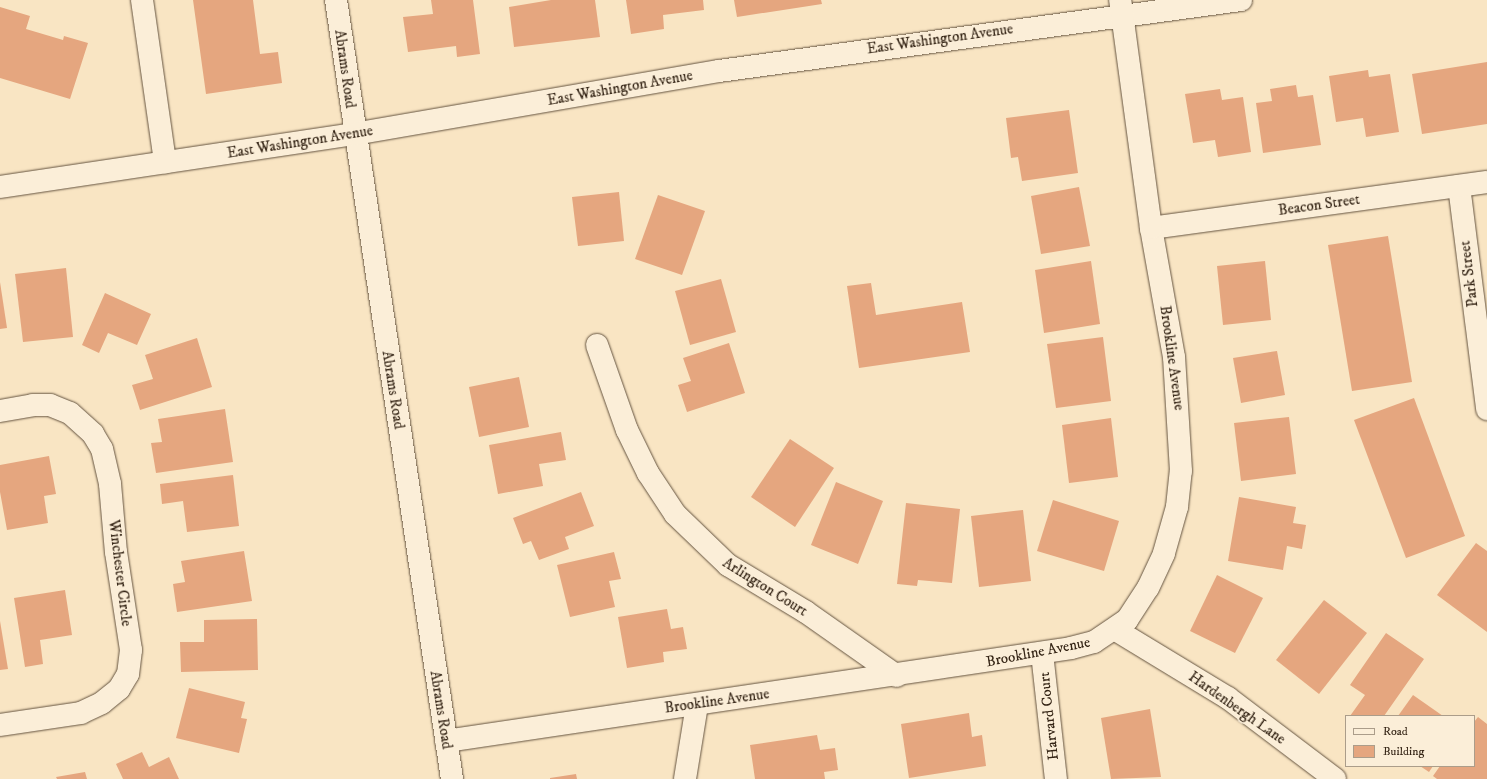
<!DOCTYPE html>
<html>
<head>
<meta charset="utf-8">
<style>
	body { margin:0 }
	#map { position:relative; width:1487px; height:779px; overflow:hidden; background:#f9e5c3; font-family:"IM FELL DW Pica",serif }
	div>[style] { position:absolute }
	.building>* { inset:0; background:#e5a67f }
	.roads { filter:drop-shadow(0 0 1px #655440) drop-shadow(0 0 1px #655440) }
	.minor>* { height:22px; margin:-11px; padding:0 11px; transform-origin:11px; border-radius:11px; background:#fbeed8 }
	span { translate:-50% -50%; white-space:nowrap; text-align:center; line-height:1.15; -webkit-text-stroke:3.5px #fbeed8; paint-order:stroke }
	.street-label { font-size:15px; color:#342415 }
	.legend { position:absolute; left:1345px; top:715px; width:130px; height:52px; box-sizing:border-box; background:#fbeed8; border:1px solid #ab9d8a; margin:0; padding:5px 7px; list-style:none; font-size:12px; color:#342415 }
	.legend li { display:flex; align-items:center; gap:8px; height:20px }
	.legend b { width:20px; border:1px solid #ab9d8a }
</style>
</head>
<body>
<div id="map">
	<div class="building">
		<div style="clip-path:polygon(193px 0,253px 0,260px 54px,278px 52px,282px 83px,206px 94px)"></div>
		<div style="clip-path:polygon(431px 0,473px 0,480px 54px,457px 57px,456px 46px,408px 52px,403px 17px,433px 14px)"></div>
		<div style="clip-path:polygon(551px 0,595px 0,600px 37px,514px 47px,509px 7px)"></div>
		<div style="clip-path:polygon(626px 0,703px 0,704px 10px,663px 15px,664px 29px,631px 34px)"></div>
		<div style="clip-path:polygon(734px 0,821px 0,822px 4px,737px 17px)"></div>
		<div style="clip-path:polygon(0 7px,30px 16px,26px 29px,63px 40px,64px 36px,88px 43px,70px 99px,0 78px)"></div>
		<div style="clip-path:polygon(1487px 62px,1487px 124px,1422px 134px,1412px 74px)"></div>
		<div style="clip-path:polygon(1368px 70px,1369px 77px,1390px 74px,1399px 132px,1366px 137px,1363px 118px,1336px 122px,1329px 76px)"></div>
		<div style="clip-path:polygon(1296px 85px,1298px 97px,1313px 95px,1321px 145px,1263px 153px,1256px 103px,1272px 101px,1270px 89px)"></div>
		<div style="clip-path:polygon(1220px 89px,1222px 100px,1243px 97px,1251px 152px,1218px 157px,1215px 140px,1193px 143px,1185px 94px)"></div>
		<div style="clip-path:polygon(1069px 110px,1078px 173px,1022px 181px,1018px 157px,1011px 158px,1006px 118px)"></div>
		<div style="clip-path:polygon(1079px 187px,1090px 246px,1041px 254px,1031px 196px)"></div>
		<div style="clip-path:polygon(619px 192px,624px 241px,578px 246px,572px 197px)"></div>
		<div style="clip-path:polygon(658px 195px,705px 211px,682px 275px,635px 259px)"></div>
		<div style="clip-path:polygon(1388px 236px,1412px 382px,1352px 391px,1328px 245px)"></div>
		<div style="clip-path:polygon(1091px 261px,1100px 324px,1044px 333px,1035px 270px)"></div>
		<div style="clip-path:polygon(1265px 261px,1271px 320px,1223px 325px,1217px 266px)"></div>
		<div style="clip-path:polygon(66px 268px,73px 337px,23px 342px,15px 274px)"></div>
		<div style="clip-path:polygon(721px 279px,736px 332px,690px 345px,675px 291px)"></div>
		<div style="clip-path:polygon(0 282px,7px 328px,0 329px)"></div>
		<div style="clip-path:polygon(871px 283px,876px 315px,962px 302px,970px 352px,859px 368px,847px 286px)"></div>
		<div style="clip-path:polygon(105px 293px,151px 314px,137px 345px,108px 333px,99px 353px,82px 345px)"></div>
		<div style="clip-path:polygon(1103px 337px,1111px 401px,1056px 408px,1047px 344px)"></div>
		<div style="clip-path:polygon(197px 338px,212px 387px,140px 410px,132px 385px,153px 379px,145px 355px)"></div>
		<div style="clip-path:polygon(729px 343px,745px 393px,687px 412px,678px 385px,691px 381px,683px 358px)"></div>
		<div style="clip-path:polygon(1277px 351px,1285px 395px,1241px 403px,1233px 358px)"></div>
		<div style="clip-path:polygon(519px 377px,529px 427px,479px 437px,469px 387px)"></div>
		<div style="clip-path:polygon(1414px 398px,1465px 536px,1406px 558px,1354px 420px)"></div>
		<div style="clip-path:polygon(225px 409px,233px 462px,156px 473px,151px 443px,162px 442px,158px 419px)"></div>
		<div style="clip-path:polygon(1289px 417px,1296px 474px,1241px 481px,1234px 423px)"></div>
		<div style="clip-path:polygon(1111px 418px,1118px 477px,1069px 483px,1062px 425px)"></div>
		<div style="clip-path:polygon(561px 432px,566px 460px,539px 464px,543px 486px,498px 494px,489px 445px)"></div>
		<div style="clip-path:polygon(790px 439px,834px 468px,795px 527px,751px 497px)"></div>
		<div style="clip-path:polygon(49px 456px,56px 494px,44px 496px,48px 523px,7px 530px,0 492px,0 465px)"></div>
		<div style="clip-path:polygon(233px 475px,239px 526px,187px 532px,183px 501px,162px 504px,160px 484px)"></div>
		<div style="clip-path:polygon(836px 482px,883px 501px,858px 564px,811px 545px)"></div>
		<div style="clip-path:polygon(581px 492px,594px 526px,565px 537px,569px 549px,539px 560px,531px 541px,523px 544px,513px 518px)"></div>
		<div style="clip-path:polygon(1239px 497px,1296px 507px,1293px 523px,1306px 525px,1302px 549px,1287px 546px,1283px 570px,1228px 561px)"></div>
		<div style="clip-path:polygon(1053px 500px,1119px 521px,1104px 571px,1037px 551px)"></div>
		<div style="clip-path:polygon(906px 503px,960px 509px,952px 583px,918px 580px,917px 586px,897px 584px)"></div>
		<div style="clip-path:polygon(1023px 510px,1031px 581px,979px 587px,971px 516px)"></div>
		<div style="clip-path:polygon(1476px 543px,1487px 551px,1487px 632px,1437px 595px)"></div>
		<div style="clip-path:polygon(244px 551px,252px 601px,177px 612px,173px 584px,185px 582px,181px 561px)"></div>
		<div style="clip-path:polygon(614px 552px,621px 579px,609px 581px,615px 607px,570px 617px,557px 565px)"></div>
		<div style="clip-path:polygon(1217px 575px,1263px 598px,1235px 653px,1190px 631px)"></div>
		<div style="clip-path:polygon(65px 590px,72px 635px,40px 640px,43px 664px,25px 667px,14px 598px)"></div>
		<div style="clip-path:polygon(1324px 600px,1367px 633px,1319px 694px,1276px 660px)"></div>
		<div style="clip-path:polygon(667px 609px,671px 629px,683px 627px,687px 649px,663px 652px,664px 662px,627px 668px,618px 617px)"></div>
		<div style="clip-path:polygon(257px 619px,258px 670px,181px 672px,180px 642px,204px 642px,204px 620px)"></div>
		<div style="clip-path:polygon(0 621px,8px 669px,0 670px)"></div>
		<div style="clip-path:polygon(1386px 633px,1424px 659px,1384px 716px,1350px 716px,1365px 695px,1350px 685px)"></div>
		<div style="clip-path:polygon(189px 688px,245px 702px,241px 718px,247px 719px,239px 753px,176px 738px)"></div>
		<div style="clip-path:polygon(1413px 695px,1443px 716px,1398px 716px)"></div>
		<div style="clip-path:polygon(1150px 709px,1161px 777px,1111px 779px,1101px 718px)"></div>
		<div style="clip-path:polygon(969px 713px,972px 737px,982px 735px,986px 766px,909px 778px,901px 724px)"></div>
		<div style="clip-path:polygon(1478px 717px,1487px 724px,1487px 779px,1437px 779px,1433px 776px,1440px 766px,1474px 766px,1474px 722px)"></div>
		<div style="clip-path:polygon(817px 735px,820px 750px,835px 748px,838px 770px,824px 772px,825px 779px,755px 779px,750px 745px)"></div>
		<div style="clip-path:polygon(142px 752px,149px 767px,169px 757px,179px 779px,123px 779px,116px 764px)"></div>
		<div style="clip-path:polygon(1420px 766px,1433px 766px,1429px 772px)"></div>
		<div style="clip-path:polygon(85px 772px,87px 779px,57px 779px,56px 777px)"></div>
		<div style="clip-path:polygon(576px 774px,577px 779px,550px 779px,550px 778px)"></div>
	</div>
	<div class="roads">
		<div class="minor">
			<div style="left:142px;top:0;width:164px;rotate:81.9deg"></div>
			<div style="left:336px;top:0;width:788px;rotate:81.53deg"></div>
			<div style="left:1459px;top:186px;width:225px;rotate:82.8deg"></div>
			<div style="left:0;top:187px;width:358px;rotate:-8.5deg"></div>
			<div style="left:354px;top:134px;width:370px;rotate:-9.8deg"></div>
			<div style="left:719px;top:71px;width:527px;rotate:-7.75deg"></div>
			<div style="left:1151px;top:228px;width:339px;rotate:-7.8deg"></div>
			<div style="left:597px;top:345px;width:90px;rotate:70.6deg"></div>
			<div style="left:627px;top:430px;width:48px;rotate:64deg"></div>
			<div style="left:648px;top:473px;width:49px;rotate:56.6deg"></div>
			<div style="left:675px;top:514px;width:74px;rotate:43.9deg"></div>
			<div style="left:728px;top:565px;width:91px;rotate:31.1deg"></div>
			<div style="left:806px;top:612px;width:111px;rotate:35.1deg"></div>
			<div style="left:0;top:411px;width:34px;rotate:-10deg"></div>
			<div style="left:33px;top:405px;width:17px"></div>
			<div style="left:50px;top:405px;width:22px;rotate:22deg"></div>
			<div style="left:70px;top:413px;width:31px;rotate:42deg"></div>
			<div style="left:93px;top:434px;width:17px;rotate:59deg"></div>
			<div style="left:102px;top:449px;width:36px;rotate:77deg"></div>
			<div style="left:110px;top:484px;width:68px;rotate:85deg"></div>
			<div style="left:116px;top:552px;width:99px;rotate:81.3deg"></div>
			<div style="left:131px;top:650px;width:24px;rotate:97deg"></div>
			<div style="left:128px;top:674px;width:17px;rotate:121deg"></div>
			<div style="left:119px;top:689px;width:22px;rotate:141deg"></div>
			<div style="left:102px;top:703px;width:23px;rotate:155deg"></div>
			<div style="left:81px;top:713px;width:82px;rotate:171.6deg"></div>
			<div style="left:1116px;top:630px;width:131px;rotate:31.3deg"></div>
			<div style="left:1228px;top:698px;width:134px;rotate:37.1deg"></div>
			<div style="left:1042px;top:653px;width:127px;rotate:83.7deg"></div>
			<div style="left:446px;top:741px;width:632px;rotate:-8.46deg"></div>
			<div style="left:1071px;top:648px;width:24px;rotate:-15deg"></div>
			<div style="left:1094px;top:642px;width:40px;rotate:-34deg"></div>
			<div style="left:1127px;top:620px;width:38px;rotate:-57deg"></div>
			<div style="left:1148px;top:588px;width:38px;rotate:-65deg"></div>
			<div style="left:1164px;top:553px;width:48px;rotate:-74.2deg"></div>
			<div style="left:1177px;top:507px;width:36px;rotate:-84deg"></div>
			<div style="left:1181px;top:471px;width:114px;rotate:-93.5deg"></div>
			<div style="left:1174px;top:357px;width:131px;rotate:-100.1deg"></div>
			<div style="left:1151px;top:228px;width:230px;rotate:-97.7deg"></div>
			<div style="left:685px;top:779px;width:75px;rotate:-80.8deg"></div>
		</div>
	</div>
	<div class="street-label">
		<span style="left:940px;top:39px;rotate:-8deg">East Washington Avenue</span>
		<span style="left:345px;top:69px;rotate:82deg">Abrams Road</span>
		<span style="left:620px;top:88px;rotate:-10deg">East Washington Avenue</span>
		<span style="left:300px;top:142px;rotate:-9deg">East Washington Avenue</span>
		<span style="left:1319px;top:205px;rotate:-8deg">Beacon Street</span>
		<span style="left:1469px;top:274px;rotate:-97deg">Park Street</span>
		<span style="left:1172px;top:358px;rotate:82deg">Brookline Avenue</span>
		<span style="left:393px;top:390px;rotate:81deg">Abrams Road</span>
		<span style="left:120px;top:573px;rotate:83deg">Winchester Circle</span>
		<span style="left:765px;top:587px;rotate:32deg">Arlington Court</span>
		<span style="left:1038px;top:652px;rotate:-11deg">Brookline Avenue</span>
		<span style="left:717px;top:701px;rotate:-8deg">Brookline Avenue</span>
		<span style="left:1237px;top:708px;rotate:35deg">Hardenbergh Lane</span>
		<span style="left:441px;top:710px;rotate:81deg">Abrams Road</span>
		<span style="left:1049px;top:716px;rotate:-96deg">Harvard Court</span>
	</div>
	<ul class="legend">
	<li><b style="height:5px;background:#fbeed8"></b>Road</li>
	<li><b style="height:11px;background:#e5a67f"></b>Building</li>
	</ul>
</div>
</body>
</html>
